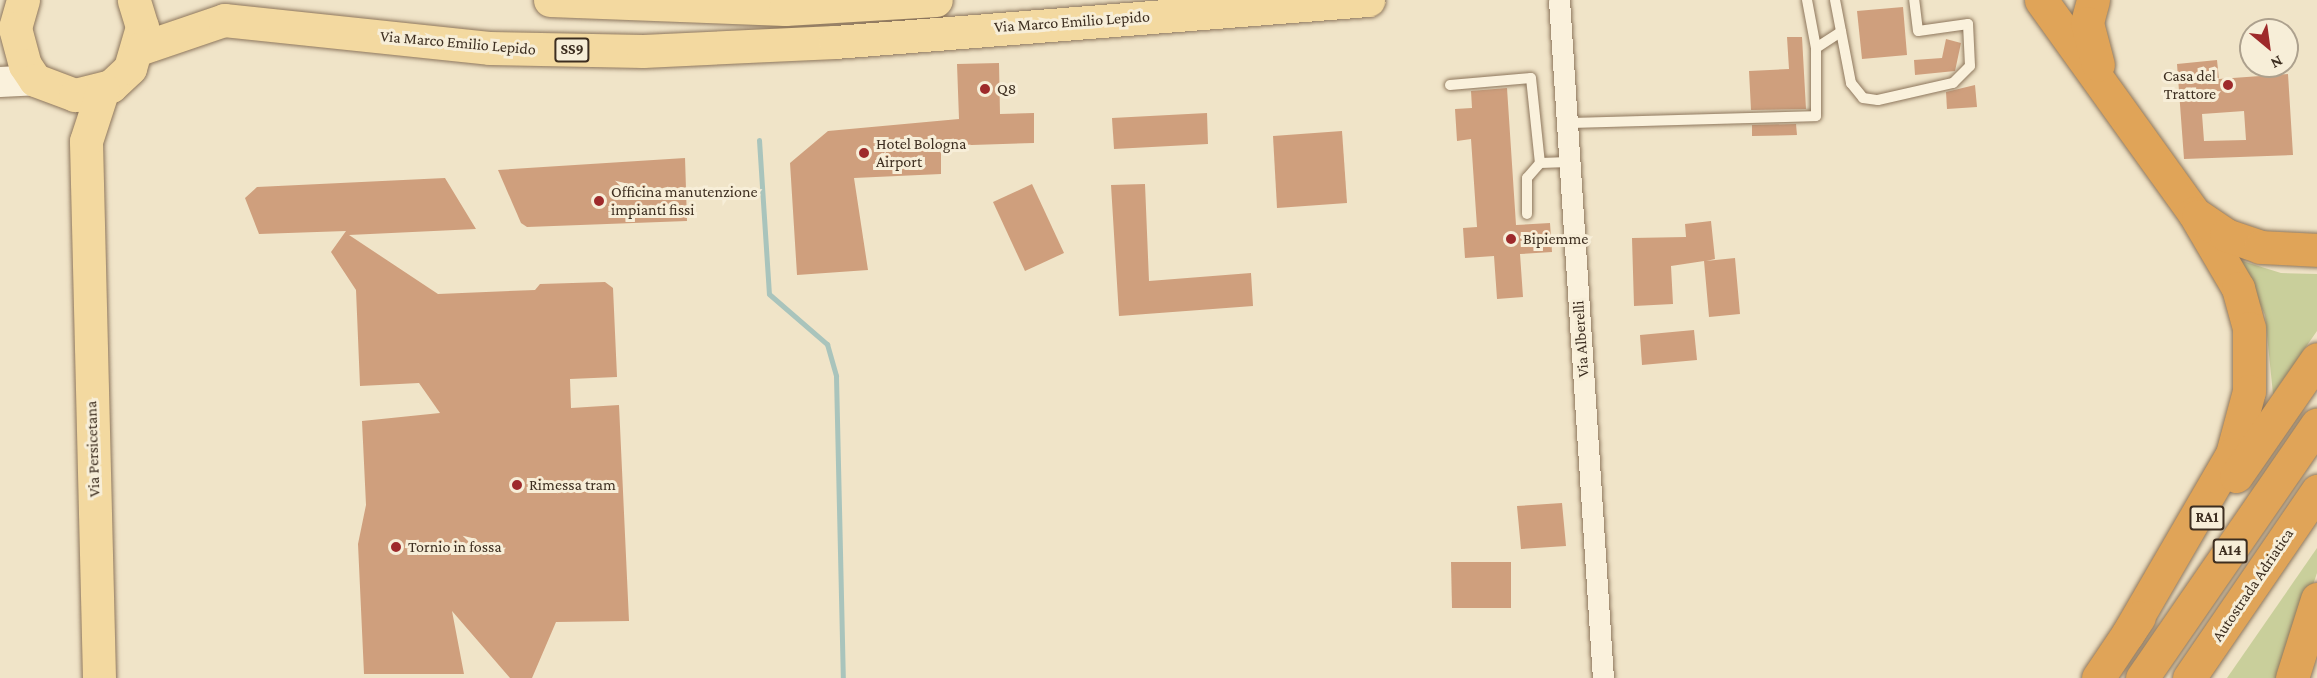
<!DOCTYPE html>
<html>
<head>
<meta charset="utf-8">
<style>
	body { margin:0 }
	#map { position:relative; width:2317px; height:678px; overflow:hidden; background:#f0e4c8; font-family:"Crimson Pro",serif }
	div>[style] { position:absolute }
	.green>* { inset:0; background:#c9cf9b }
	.stream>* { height:5px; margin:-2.5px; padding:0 2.5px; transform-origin:2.5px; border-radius:2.5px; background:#a9c4bc }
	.building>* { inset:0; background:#cf9f7d }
	.roads { filter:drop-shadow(0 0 2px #8d765c) drop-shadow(0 0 2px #8d765c) }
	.lane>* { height:10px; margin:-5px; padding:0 5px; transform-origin:5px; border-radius:5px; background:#faf1dc }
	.street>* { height:21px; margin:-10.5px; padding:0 10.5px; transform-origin:10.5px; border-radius:10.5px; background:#faf1dc }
	.secondary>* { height:30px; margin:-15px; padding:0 15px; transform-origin:15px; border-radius:15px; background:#faf1dc }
	.primary>* { height:33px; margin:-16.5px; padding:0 16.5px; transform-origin:16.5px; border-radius:16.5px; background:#f3d9a0 }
	.highway>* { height:33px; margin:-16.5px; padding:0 16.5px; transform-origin:16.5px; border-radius:16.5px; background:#e0a458 }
	.dots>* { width:16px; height:16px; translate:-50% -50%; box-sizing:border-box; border:3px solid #f7eed8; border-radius:50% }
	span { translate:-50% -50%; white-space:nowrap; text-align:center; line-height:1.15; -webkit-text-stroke:6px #f7eed8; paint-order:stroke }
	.shield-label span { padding:2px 4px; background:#f7eed8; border:2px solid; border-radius:4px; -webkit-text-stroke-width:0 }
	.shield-label { font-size:15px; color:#3d2e20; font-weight:700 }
	.street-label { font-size:16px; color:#3d2e20 }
	.poi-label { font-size:16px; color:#3d2e20 }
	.right { translate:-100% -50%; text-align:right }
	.left { translate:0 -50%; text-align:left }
	.north { position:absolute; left:2239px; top:18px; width:60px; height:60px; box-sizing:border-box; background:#f7eed8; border:2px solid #ada18e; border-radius:50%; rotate:151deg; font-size:16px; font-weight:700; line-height:24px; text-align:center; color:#3d2e20 }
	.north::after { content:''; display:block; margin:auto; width:21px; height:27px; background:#9e2a2b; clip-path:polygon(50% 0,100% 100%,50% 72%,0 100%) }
</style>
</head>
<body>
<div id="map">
	<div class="green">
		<div style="clip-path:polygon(2239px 260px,2281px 273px,2317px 274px,2317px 331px,2273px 394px,2265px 315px)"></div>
		<div style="clip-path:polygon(2317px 548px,2317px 573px,2281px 678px,2227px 678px)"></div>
	</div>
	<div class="stream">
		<div style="left:759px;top:140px;width:154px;rotate:86.3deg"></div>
		<div style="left:769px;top:294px;width:77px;rotate:40.8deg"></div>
		<div style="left:827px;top:344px;width:33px;rotate:74deg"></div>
		<div style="left:836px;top:376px;width:302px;rotate:88.7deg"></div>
	</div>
	<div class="building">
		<div style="clip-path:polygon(1903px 7px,1907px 55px,1862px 59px,1857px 11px)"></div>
		<div style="clip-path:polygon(1787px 37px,1802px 37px,1806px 109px,1751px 110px,1749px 71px,1789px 69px)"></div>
		<div style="clip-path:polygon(1946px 39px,1961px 43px,1955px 71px,1915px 75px,1914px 60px,1942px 58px)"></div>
		<div style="clip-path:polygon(evenodd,2217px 60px,2219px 79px,2288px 74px,2293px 155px,2184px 159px,2177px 64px,2217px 60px,2244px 111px,2246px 140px,2204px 141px,2202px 114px,2244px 111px)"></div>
		<div style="clip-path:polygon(999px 63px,1000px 114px,1034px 113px,1034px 143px,941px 146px,941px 174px,854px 178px,868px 270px,797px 275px,790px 163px,828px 131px,959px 119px,957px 64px)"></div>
		<div style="clip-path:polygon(1975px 85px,1977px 107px,1947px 109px,1946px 92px)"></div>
		<div style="clip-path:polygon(1507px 88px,1516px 225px,1550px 223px,1552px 252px,1520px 254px,1523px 297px,1497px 299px,1494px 256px,1465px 258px,1463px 228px,1477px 227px,1471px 139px,1457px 141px,1455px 109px,1472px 108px,1471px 91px)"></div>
		<div style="clip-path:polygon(1207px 113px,1208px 144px,1114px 149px,1112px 118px)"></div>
		<div style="clip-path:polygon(1796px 124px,1797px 135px,1752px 136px,1752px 125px)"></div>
		<div style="clip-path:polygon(1342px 131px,1347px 203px,1277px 208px,1273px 136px)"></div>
		<div style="clip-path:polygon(685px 158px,687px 221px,527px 227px,521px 223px,498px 170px)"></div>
		<div style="clip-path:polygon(445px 178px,476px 229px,349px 235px,438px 294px,535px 290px,540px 284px,605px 282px,613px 288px,617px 377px,570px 379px,571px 408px,619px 405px,629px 621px,556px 622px,532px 678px,510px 678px,452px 611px,464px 674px,364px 674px,358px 544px,366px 505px,362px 421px,440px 413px,419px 383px,360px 386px,356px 290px,331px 252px,346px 231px,259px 234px,245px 198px,257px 187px)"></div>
		<div style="clip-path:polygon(1032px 184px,1064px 253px,1025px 271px,993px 202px)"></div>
		<div style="clip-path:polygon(1145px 184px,1149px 281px,1251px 273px,1253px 306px,1119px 316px,1111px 185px)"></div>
		<div style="clip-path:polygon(1711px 221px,1715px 259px,1706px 261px,1735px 258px,1740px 314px,1709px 317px,1704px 261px,1671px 266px,1673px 304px,1634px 306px,1632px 238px,1686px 237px,1685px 224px)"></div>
		<div style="clip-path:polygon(1694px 330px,1697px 360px,1642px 365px,1640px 335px)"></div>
		<div style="clip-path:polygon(1562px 503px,1566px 546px,1521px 549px,1517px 506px)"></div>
		<div style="clip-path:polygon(1451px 562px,1511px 562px,1511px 608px,1452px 608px)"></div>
	</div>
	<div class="roads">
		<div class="lane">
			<div style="left:1835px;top:0;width:85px;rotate:79.1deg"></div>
			<div style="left:1851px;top:83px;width:19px;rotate:51deg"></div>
			<div style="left:1863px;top:98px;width:15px;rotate:8deg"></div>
			<div style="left:1878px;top:100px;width:77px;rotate:-12.8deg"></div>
			<div style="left:1953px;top:83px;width:24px;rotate:-45deg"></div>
			<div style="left:1970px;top:66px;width:42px;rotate:-92.7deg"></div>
			<div style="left:1968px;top:24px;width:50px;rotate:172deg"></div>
			<div style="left:1918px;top:31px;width:31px;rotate:-97deg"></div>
			<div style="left:1816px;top:48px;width:30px;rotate:-33deg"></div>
			<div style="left:1450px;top:85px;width:81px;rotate:-4.9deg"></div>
			<div style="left:1531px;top:78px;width:85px;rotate:84deg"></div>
			<div style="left:1540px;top:163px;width:29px;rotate:-2deg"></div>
			<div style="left:1567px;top:123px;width:249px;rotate:-1.6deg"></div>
			<div style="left:1816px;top:116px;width:68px;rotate:-90deg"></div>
			<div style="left:1816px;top:48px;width:49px;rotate:-100.6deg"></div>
			<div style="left:1527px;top:214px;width:36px;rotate:-90deg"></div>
			<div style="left:1527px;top:178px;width:20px;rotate:-49deg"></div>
		</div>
		<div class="street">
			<div style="left:1559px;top:0;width:679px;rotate:86.29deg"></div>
		</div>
		<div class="secondary">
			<div style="left:0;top:82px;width:35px;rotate:-3deg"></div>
		</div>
		<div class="primary">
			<div style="left:23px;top:0;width:29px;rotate:106deg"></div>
			<div style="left:15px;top:28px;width:38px;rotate:75deg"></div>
			<div style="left:25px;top:65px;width:18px;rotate:56deg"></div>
			<div style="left:35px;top:80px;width:43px;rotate:20.6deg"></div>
			<div style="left:75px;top:95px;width:37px;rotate:-14deg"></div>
			<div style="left:111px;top:86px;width:26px;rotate:-43deg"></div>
			<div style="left:130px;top:68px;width:43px;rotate:-73.7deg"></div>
			<div style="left:142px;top:27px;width:28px;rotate:-107deg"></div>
			<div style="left:550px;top:0;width:235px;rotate:2.2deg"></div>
			<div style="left:785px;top:9px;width:151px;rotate:-3.4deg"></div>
			<div style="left:139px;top:49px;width:90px;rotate:-18.8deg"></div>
			<div style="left:224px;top:20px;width:266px;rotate:6deg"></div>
			<div style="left:489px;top:48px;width:154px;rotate:1.1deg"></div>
			<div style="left:643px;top:51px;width:192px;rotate:-2.7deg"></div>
			<div style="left:835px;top:42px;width:535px;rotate:-4.51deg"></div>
			<div style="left:99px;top:678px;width:537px;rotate:-91.39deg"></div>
			<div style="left:86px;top:141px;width:55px;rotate:-71.9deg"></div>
		</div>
		<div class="highway">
			<div style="left:2041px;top:0;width:262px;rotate:54.3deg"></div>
			<div style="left:2194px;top:213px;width:87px;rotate:59.6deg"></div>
			<div style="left:2238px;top:288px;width:41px;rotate:74.6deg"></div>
			<div style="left:2249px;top:328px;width:63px;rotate:90deg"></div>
			<div style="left:2249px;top:391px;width:65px;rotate:105.1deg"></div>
			<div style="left:2232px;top:454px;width:209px;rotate:120.1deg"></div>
			<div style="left:2093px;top:0;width:24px;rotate:105deg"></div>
			<div style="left:2087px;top:23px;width:43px;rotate:75.3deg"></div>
			<div style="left:2198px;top:216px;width:34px;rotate:34deg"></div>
			<div style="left:2226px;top:235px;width:36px;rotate:19deg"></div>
			<div style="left:2260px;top:247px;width:57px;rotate:3deg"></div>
			<div style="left:2236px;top:476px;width:142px;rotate:-55.3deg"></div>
			<div style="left:2098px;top:678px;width:73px;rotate:-56.1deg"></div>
			<div style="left:2142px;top:678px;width:308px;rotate:-55.4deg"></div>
			<div style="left:2189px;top:678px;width:227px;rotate:-55.6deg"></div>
			<div style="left:2292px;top:678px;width:83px;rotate:-72.4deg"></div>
		</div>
	</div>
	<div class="dots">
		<div style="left:2228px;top:85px;background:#9e2a2b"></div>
		<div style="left:985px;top:89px;background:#9e2a2b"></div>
		<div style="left:864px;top:153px;background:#9e2a2b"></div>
		<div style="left:599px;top:201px;background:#9e2a2b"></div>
		<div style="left:1511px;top:239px;background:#9e2a2b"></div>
		<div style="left:517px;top:485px;background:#9e2a2b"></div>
		<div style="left:396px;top:547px;background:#9e2a2b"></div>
	</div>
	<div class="shield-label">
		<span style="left:572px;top:50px">SS9</span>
		<span style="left:2207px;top:518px">RA1</span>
		<span style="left:2230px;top:551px">A14</span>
	</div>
	<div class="street-label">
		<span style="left:1072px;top:22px;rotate:-4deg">Via Marco Emilio Lepido</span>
		<span style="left:458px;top:43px;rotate:5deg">Via Marco Emilio Lepido</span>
		<span style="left:1581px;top:339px;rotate:-94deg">Via Alberelli</span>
		<span style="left:93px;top:449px;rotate:-92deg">Via Persicetana</span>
		<span style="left:2253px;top:585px;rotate:-56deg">Autostrada Adriatica</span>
	</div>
	<div class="poi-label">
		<span class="right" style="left:2216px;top:85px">Casa del<br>Trattore</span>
		<span class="left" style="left:997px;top:89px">Q8</span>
		<span class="left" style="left:876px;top:153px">Hotel Bologna<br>Airport</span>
		<span class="left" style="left:611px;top:201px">Officina manutenzione<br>impianti fissi</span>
		<span class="left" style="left:1523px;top:239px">Bipiemme</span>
		<span class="left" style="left:529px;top:485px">Rimessa tram</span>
		<span class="left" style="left:408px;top:547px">Tornio in fossa</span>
	</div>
	<div class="north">N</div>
</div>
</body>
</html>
